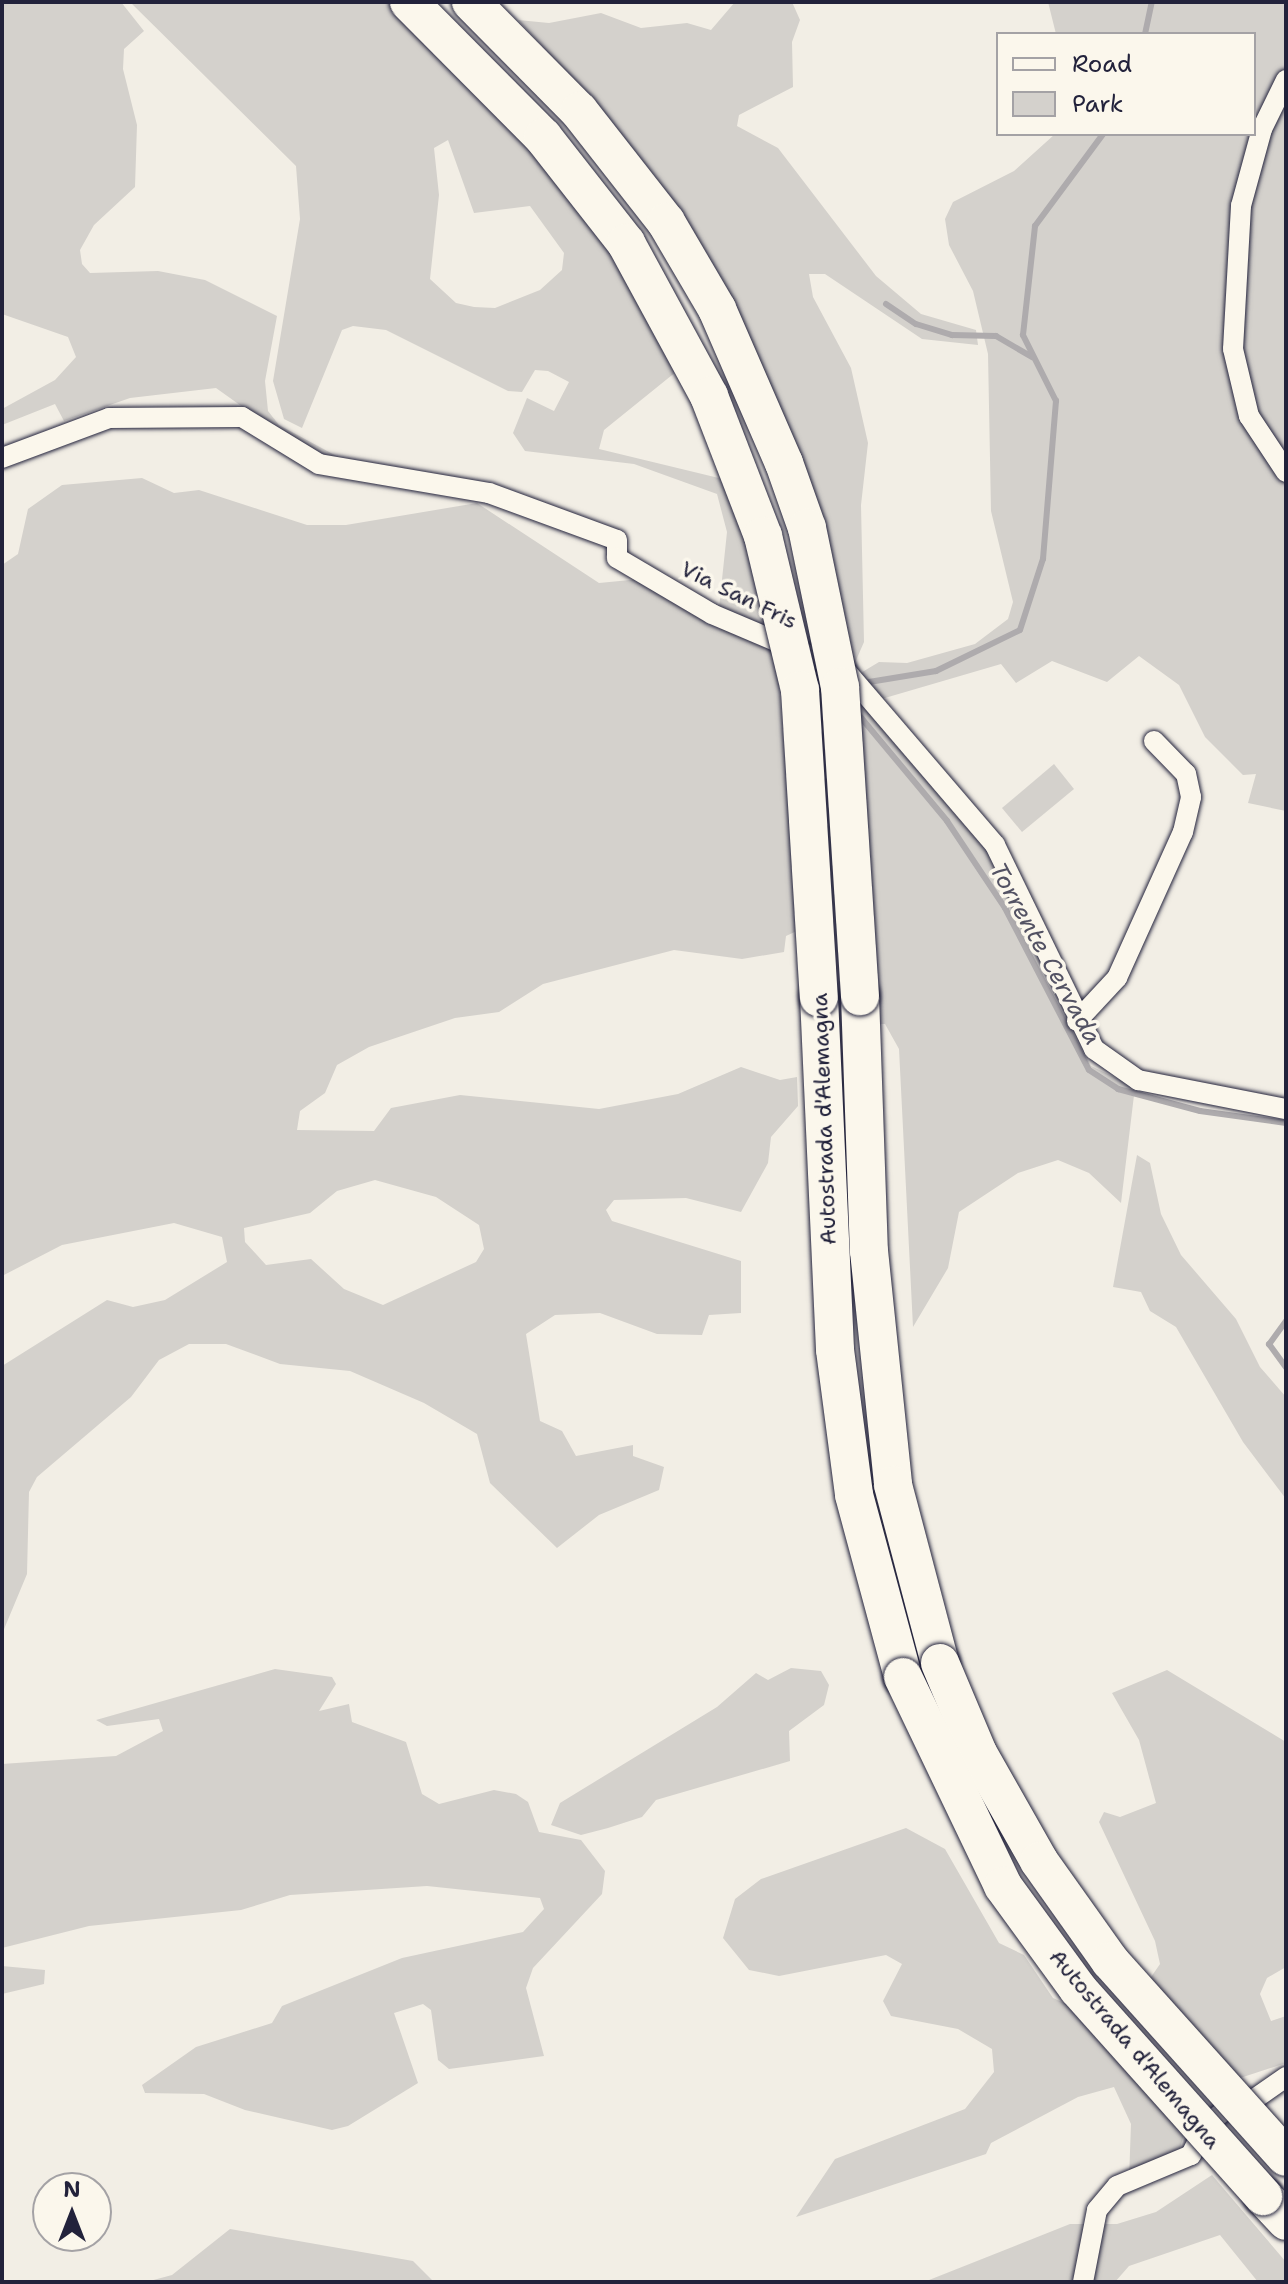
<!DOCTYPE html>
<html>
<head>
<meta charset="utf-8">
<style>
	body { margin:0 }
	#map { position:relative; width:1288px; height:2284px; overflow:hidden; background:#f2eee5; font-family:"Shantell Sans",sans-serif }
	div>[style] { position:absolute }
	.green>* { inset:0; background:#d4d1cc }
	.stream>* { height:6px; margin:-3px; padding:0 3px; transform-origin:3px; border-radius:3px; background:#aeabad }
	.roads { filter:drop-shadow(0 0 2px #22223b) drop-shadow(0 0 2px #22223b) }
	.minor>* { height:20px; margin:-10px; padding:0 10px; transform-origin:10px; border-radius:10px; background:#fbf7ec }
	.motorway>* { height:38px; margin:-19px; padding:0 19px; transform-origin:19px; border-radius:19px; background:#fbf7ec }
	.bridges { filter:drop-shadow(0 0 2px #22223b) drop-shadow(0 0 2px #22223b) }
	.motorway-bridge>* { height:38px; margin:-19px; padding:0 19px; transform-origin:19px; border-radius:19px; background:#fbf7ec }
	span { translate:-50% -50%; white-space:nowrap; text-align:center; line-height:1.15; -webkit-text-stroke:7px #fbf7ec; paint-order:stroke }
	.street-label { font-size:22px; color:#22223b }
	.water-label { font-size:24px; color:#535263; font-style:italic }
	.frame { position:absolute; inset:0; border:4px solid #22223b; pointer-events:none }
	.legend { position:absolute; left:996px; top:32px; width:260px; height:104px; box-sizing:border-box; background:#fbf7ec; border:2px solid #a4a2a5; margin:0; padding:10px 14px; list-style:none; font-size:24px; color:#22223b }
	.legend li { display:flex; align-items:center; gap:16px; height:40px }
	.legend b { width:40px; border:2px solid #a4a2a5 }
	.north { position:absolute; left:32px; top:2172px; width:80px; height:80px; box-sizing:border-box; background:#fbf7ec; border:2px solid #a4a2a5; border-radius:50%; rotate:0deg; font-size:22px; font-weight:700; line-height:32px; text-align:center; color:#22223b }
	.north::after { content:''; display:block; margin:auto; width:28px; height:36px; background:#22223b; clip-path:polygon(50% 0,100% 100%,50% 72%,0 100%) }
</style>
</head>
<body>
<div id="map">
	<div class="green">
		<div style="clip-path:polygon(2px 2px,121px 2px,144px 31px,124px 49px,123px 69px,137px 125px,135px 187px,94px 225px,80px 250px,82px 264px,90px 273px,158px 271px,205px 280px,277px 316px,265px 381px,268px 411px,279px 425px,355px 466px,300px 448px,216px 388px,130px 398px,64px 421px,55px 404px,2px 425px,2px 409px,55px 380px,76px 357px,68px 337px,2px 314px)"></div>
		<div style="clip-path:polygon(evenodd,130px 2px,396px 2px,571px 189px,682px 367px,604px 430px,599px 449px,727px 480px,773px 635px,719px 608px,727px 532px,717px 494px,634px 464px,525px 451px,513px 433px,527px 398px,554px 411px,569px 382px,548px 371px,535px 370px,522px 392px,508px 391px,386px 330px,353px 326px,342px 330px,302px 428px,284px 419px,273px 381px,300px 219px,296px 166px,130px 2px,448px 140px,474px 213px,530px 206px,564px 253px,562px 270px,540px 290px,495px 308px,474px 307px,456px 303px,430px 279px,439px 195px,434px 148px,448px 140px)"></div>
		<div style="clip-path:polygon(735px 2px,792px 2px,800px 20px,792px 42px,793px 87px,739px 115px,737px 126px,778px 148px,876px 276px,921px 314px,976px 330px,978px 345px,922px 339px,825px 274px,809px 274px,813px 297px,851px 368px,868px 443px,861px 505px,864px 642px,854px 665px,799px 452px,746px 329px,583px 90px,518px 20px,549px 23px,601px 13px,641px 28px,687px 23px,711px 30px)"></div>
		<div style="clip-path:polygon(1048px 2px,1286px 2px,1286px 811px,1248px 803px,1256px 774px,1243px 775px,1205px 737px,1179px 685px,1139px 656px,1107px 682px,1052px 661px,1016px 683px,1001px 664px,878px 700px,859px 674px,879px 662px,907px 663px,975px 644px,1008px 619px,1013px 602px,991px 511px,988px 354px,973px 291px,949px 245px,945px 219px,953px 202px,1014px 171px,1055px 134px,1254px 134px,1254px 34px,1056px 34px)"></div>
		<div style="clip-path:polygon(evenodd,142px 478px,174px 493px,199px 490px,307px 525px,346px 525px,477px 503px,599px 583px,651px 578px,776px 648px,799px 930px,786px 936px,784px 952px,742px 959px,674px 950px,543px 984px,499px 1012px,455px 1018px,369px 1047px,337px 1065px,325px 1093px,300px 1111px,297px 1130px,374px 1131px,391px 1108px,460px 1095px,599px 1109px,678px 1094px,741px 1067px,780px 1080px,797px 1077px,798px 1106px,771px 1137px,768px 1163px,741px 1212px,686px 1198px,614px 1200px,606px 1210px,612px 1221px,741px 1261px,741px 1313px,709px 1315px,702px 1335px,657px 1334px,600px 1313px,555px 1315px,526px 1334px,540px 1421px,562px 1431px,576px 1456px,633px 1445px,633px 1456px,664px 1467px,659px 1490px,599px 1515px,557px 1548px,490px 1483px,477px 1434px,424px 1403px,350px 1371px,280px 1364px,226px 1344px,189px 1344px,159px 1360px,131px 1397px,37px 1477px,29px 1492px,27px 1574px,2px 1634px,2px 1366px,107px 1300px,133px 1307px,165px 1300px,227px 1262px,222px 1237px,174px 1223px,62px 1245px,2px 1276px,2px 565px,18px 554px,28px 509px,62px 485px,142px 478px,375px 1180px,436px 1197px,479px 1225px,484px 1249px,476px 1262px,383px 1305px,344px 1289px,311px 1259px,266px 1265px,245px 1242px,244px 1228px,310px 1213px,337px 1191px,375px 1180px)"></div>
		<div style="clip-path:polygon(858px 694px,968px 815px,1015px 899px,1091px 1066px,1135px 1087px,1121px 1203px,1089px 1173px,1058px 1160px,1018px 1173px,959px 1212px,948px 1268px,913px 1327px,899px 1049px,885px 1024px,877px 1024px)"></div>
		<div style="clip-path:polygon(1054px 764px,1074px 789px,1022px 832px,1002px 808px)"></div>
		<div style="clip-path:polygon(1137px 1155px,1150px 1163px,1161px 1214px,1181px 1255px,1236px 1319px,1260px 1367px,1286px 1397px,1286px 1499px,1243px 1442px,1176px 1327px,1150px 1311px,1141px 1292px,1113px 1287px)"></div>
		<div style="clip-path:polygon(791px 1668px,821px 1671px,829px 1685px,824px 1705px,789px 1731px,790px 1761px,656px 1800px,642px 1817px,608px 1828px,581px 1835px,551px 1825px,560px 1803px,717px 1707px,756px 1673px,768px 1680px)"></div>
		<div style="clip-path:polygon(275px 1669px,332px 1677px,336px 1684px,319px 1711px,349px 1704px,352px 1722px,406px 1742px,422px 1794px,439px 1804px,494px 1790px,516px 1794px,528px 1802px,539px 1832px,581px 1840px,605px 1871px,602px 1894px,533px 1968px,526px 1988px,544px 2056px,449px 2069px,438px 2060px,431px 2010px,423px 2004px,394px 2013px,418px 2083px,348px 2126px,332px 2130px,245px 2110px,204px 2094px,145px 2093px,142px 2085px,196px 2047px,272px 2023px,282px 2006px,402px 1958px,523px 1932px,544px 1909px,540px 1898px,427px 1886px,290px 1895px,241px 1910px,89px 1926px,2px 1948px,2px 1764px,116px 1756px,163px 1731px,159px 1719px,107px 1726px,96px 1720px)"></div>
		<div style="clip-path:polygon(1167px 1670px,1286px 1742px,1286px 1967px,1267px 1978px,1260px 1994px,1271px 2021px,1286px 2016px,1286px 2063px,1234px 2080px,1147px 1983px,1160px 1964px,1155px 1941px,1099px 1822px,1104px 1812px,1120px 1817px,1156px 1803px,1139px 1740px,1112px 1693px)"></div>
		<div style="clip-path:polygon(906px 1828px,945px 1849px,999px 1943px,1024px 1955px,1053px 1998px,1071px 2006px,1184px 2134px,1179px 2152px,1129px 2179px,1131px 2124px,1114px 2087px,1078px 2097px,991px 2143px,986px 2154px,796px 2217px,835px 2159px,965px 2109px,994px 2072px,992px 2049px,958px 2029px,891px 2016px,883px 2001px,902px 1964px,886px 1955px,779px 1976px,749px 1970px,723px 1938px,735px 1899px,761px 1879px)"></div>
		<div style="clip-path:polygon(2px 1966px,45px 1970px,44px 1984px,2px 1994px)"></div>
		<div style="clip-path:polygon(1212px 2175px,1286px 2262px,1286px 2282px,1258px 2282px,1220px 2235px,1129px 2266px,1115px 2282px,924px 2282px,1070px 2224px,1117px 2224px,1156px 2212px)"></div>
		<div style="clip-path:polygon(230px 2229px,413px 2261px,434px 2282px,146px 2282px,172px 2275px)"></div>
	</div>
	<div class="stream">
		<div style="left:1145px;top:34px;width:33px;rotate:-78deg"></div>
		<div style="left:886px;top:304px;width:36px;rotate:34deg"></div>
		<div style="left:916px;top:324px;width:38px;rotate:17deg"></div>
		<div style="left:952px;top:335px;width:44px;rotate:1.3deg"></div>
		<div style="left:996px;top:336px;width:42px;rotate:30.3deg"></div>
		<div style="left:869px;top:682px;width:68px;rotate:-9.3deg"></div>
		<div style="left:936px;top:671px;width:93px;rotate:-26deg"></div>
		<div style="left:1020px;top:630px;width:75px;rotate:-72.1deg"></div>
		<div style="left:1043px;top:559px;width:159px;rotate:-85.3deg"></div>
		<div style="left:1056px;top:401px;width:74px;rotate:-116.6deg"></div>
		<div style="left:1023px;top:335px;width:110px;rotate:-83.7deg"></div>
		<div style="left:1035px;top:226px;width:114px;rotate:-53.5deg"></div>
		<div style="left:858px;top:714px;width:139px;rotate:50.2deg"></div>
		<div style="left:947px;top:821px;width:105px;rotate:56.3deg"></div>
		<div style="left:1005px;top:908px;width:182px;rotate:62.6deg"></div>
		<div style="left:1089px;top:1070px;width:35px;rotate:33deg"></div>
		<div style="left:1118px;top:1089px;width:85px;rotate:15deg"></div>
		<div style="left:1200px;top:1111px;width:87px;rotate:7.9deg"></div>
		<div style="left:1286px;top:1321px;width:29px;rotate:126deg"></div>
		<div style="left:1269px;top:1344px;width:29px;rotate:54deg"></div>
	</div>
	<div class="roads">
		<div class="minor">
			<div style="left:1286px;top:80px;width:55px;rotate:116.1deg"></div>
			<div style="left:1262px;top:129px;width:80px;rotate:105.3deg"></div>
			<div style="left:1241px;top:206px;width:143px;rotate:93.2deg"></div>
			<div style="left:1233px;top:349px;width:69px;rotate:76.6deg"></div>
			<div style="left:1249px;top:416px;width:67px;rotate:56.5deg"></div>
			<div style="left:2px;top:458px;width:114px;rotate:-20.5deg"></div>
			<div style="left:109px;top:418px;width:133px;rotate:-0.4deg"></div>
			<div style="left:242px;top:417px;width:90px;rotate:31.4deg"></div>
			<div style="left:319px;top:464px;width:172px;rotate:9.7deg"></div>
			<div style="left:489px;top:493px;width:136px;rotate:20.2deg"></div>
			<div style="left:617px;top:540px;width:18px;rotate:90deg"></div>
			<div style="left:617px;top:558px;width:110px;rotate:30.5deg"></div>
			<div style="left:712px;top:614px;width:146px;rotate:23deg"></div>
			<div style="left:846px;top:671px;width:229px;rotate:49.4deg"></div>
			<div style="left:995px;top:845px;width:227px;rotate:64.1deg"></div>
			<div style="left:1094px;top:1049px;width:54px;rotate:35.2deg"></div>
			<div style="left:1138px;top:1080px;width:151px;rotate:11.1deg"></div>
			<div style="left:1077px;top:1021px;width:59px;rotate:-47.1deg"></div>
			<div style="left:1117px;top:978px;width:160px;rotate:-65.7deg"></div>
			<div style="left:1183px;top:832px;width:36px;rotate:-77deg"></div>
			<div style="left:1191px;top:797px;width:24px;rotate:-102deg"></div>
			<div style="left:1186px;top:774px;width:46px;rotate:-134.1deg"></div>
			<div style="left:1083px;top:2282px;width:73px;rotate:-79deg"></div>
			<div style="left:1097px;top:2210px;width:31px;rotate:-50deg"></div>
			<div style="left:1117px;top:2186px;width:80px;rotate:-22.7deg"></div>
			<div style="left:1191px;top:2155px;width:30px;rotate:-64deg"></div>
			<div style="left:1204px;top:2128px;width:37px;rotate:-41deg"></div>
			<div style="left:1232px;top:2104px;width:21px;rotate:-11deg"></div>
			<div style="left:1253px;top:2100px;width:40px;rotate:-34.9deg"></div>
		</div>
		<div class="motorway">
			<div style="left:860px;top:996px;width:255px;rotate:88deg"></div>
			<div style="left:869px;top:1251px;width:235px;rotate:84.1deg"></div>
			<div style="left:893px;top:1485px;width:184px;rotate:75.2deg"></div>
			<div style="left:819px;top:997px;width:353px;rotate:87.4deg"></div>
			<div style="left:835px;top:1350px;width:146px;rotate:82.5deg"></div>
			<div style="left:854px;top:1495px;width:188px;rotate:74.9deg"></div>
			<div style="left:1263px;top:2196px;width:34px;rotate:47deg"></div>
		</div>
	</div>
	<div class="bridges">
		<div class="motorway-bridge">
			<div style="left:409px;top:2px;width:190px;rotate:45.2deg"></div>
			<div style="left:543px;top:137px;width:135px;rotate:51.9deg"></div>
			<div style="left:626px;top:243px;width:174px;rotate:61.5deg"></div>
			<div style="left:709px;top:396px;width:150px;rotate:68.9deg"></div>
			<div style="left:763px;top:536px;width:158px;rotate:76.5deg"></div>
			<div style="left:800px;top:690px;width:308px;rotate:86.5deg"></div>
			<div style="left:471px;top:2px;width:153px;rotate:45.3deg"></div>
			<div style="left:579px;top:111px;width:141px;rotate:51.9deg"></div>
			<div style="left:666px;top:222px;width:101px;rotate:59.6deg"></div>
			<div style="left:717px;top:309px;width:168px;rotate:66.5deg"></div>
			<div style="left:784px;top:463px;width:69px;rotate:70.5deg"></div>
			<div style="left:807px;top:528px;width:162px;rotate:78.3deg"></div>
			<div style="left:840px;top:687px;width:310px;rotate:86.3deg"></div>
			<div style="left:940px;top:1663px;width:98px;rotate:67.1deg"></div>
			<div style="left:978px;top:1753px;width:124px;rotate:60.5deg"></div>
			<div style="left:1039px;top:1861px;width:123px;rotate:54.6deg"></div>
			<div style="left:1110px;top:1961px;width:263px;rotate:48.1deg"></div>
			<div style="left:903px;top:1677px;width:232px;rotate:64.4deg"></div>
			<div style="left:1003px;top:1886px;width:127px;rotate:53.9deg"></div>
			<div style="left:1078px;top:1989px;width:278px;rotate:48.2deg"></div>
		</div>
	</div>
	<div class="street-label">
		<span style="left:739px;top:595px;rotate:26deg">Via San Fris</span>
		<span style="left:824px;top:1119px;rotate:-92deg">Autostrada d'Alemagna</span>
		<span style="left:1135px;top:2049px;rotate:50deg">Autostrada d'Alemagna</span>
	</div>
	<div class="water-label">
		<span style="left:1045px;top:954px;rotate:61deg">Torrente Cervada</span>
	</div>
	<div class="frame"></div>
	<ul class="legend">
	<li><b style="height:10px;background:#fbf7ec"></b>Road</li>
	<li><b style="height:22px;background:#d4d1cc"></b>Park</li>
	</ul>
	<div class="north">N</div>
</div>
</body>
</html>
